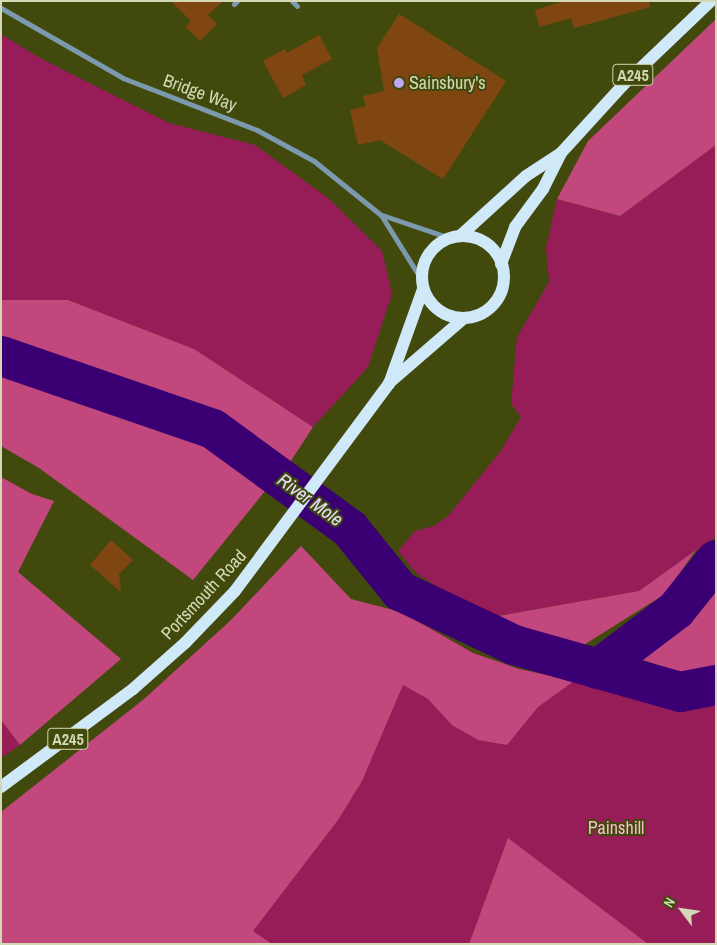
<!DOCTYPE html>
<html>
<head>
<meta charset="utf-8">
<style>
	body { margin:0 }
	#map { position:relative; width:717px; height:945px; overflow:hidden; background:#42490d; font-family:"Archivo Narrow",sans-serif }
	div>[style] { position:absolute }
	.green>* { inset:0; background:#961d58 }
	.forest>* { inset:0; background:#c2477c }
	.river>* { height:40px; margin:-20px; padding:0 20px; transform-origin:20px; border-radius:20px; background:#3a0073 }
	.building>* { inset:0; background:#804612 }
	.minor>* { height:5px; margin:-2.5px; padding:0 2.5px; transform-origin:2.5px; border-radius:2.5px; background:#7b9aae }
	.primary>* { height:12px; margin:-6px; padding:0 6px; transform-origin:6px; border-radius:6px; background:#d0e9f9 }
	.primary>.ring { margin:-6px; padding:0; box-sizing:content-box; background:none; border:12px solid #d0e9f9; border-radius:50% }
	.dots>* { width:14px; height:14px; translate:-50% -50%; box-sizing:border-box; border:2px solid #42490d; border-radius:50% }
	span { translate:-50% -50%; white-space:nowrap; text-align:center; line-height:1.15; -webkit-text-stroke:4px #42490d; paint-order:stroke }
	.shield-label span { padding:1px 4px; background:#42490d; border:1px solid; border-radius:4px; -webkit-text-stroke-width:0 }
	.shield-label { font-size:16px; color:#d2d9b4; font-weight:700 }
	.poi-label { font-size:18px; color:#d2d9b4 }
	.left { translate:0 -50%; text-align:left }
	.street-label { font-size:18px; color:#d2d9b4 }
	.park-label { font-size:18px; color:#fabbd0 }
	.water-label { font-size:19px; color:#e6dffc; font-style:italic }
	.frame { position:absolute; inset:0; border:2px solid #d2d9b4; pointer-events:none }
	.north { position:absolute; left:657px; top:885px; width:50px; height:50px; -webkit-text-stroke:4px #42490d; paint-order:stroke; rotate:301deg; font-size:14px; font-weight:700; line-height:20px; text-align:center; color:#d2d9b4 }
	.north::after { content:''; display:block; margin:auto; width:18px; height:22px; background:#d2d9b4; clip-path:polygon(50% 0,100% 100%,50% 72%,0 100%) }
</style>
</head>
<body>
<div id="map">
	<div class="green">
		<div style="clip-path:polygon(1px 34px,40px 58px,169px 123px,255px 145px,328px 198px,382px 251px,392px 294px,368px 367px,313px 427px,194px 349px,68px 300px,1px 300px)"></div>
		<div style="clip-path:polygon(716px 145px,716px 537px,639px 591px,487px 618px,416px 573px,398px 551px,415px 531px,434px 526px,448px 516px,500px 452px,521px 417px,511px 404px,517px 337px,549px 282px,546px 248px,557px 199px,620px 216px)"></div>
		<div style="clip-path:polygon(425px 625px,473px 653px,519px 669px,596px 684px,679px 711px,716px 704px,716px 944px,614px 944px,496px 871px,469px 944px,272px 944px,253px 931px,294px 876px)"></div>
		<div style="clip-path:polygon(1px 720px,20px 745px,1px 758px)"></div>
	</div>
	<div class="forest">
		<div style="clip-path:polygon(716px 19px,716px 145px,620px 216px,557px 199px,588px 141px)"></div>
		<div style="clip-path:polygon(1px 300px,68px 300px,194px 349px,313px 427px,287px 467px,209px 407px,1px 336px)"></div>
		<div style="clip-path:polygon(1px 373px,204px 443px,266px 490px,193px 580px,39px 468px,1px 446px)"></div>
		<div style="clip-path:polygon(1px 477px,32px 494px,54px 501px,18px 572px,121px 659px,20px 745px,1px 720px)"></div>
		<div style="clip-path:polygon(301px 546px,351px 599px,401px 612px,473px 653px,519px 669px,574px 681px,538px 707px,507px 745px,478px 740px,452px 725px,428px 699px,403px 685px,362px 781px,338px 820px,253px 931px,272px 944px,1px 944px,1px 812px,144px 699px,230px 621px)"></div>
		<div style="clip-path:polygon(696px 550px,665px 594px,579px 648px,568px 649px,487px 618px,639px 591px)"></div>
		<div style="clip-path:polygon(716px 588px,716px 666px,682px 673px,640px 659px)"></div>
		<div style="clip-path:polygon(508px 838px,648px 944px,469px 944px)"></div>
	</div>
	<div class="river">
		<div style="left:1px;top:356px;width:224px;rotate:19deg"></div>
		<div style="left:213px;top:429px;width:170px;rotate:36.1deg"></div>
		<div style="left:350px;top:529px;width:80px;rotate:51.1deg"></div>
		<div style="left:400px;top:591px;width:126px;rotate:25.3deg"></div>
		<div style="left:514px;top:645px;width:173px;rotate:15.8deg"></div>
		<div style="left:680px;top:692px;width:37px;rotate:-11deg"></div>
		<div style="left:598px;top:669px;width:98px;rotate:-37.1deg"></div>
		<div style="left:676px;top:610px;width:64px;rotate:-51.3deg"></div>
	</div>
	<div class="building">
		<div style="clip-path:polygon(171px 1px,223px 1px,208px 15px,217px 24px,200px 41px,186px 27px,191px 21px)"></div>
		<div style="clip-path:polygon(564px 1px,649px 1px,650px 7px,574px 28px,571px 18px,539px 27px,535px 10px)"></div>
		<div style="clip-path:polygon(399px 14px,506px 81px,443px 179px,380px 140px,358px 145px,350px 110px,366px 106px,363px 96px,384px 91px,377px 48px)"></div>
		<div style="clip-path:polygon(319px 35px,332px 59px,302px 75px,306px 85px,283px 98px,263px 61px,285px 49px,287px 53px)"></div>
		<div style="clip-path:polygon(111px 540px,133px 560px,119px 574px,121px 592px,90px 565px)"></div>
	</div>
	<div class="minor">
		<div style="left:292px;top:1px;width:7px;rotate:45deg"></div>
		<div style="left:234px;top:4px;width:4px;rotate:-45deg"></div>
		<div style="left:1px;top:8px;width:141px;rotate:29.8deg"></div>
		<div style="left:123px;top:78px;width:144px;rotate:21.2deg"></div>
		<div style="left:257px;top:130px;width:65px;rotate:28.5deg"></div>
		<div style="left:314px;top:161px;width:86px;rotate:38.9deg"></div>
		<div style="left:381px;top:215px;width:75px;rotate:58deg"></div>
		<div style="left:382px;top:215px;width:72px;rotate:18.7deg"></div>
	</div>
	<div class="primary">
		<div style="left:460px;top:236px;width:89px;rotate:-42.3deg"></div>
		<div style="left:526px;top:176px;width:42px;rotate:-33.3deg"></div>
		<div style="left:561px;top:153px;width:92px;rotate:-47.6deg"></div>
		<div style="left:623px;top:85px;width:122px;rotate:-43.7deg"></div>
		<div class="ring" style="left:422px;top:236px;width:70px;height:70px"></div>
		<div style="left:501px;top:264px;width:40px;rotate:-69deg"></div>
		<div style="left:515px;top:227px;width:47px;rotate:-53.6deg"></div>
		<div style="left:543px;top:189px;width:40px;rotate:-63.4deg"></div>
		<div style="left:389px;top:383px;width:99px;rotate:-40.9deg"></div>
		<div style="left:1px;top:787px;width:164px;rotate:-36.6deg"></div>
		<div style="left:133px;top:689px;width:69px;rotate:-41.5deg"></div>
		<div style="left:185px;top:643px;width:72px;rotate:-46.1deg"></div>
		<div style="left:235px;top:591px;width:258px;rotate:-53.4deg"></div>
		<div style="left:389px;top:384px;width:101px;rotate:-70.3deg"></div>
	</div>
	<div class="dots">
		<div style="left:399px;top:83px;background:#bea9f4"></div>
	</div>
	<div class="shield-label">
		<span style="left:633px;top:75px">A245</span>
		<span style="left:68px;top:739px">A245</span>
	</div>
	<div class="poi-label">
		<span class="left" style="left:409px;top:83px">Sainsbury's</span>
	</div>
	<div class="street-label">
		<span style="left:200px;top:93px;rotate:20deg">Bridge Way</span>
		<span style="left:204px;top:595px;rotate:-47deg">Portsmouth Road</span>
	</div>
	<div class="park-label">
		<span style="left:616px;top:828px">Painshill</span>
	</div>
	<div class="water-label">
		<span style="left:310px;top:500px;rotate:36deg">River Mole</span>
	</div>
	<div class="frame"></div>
	<div class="north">N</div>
</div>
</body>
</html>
